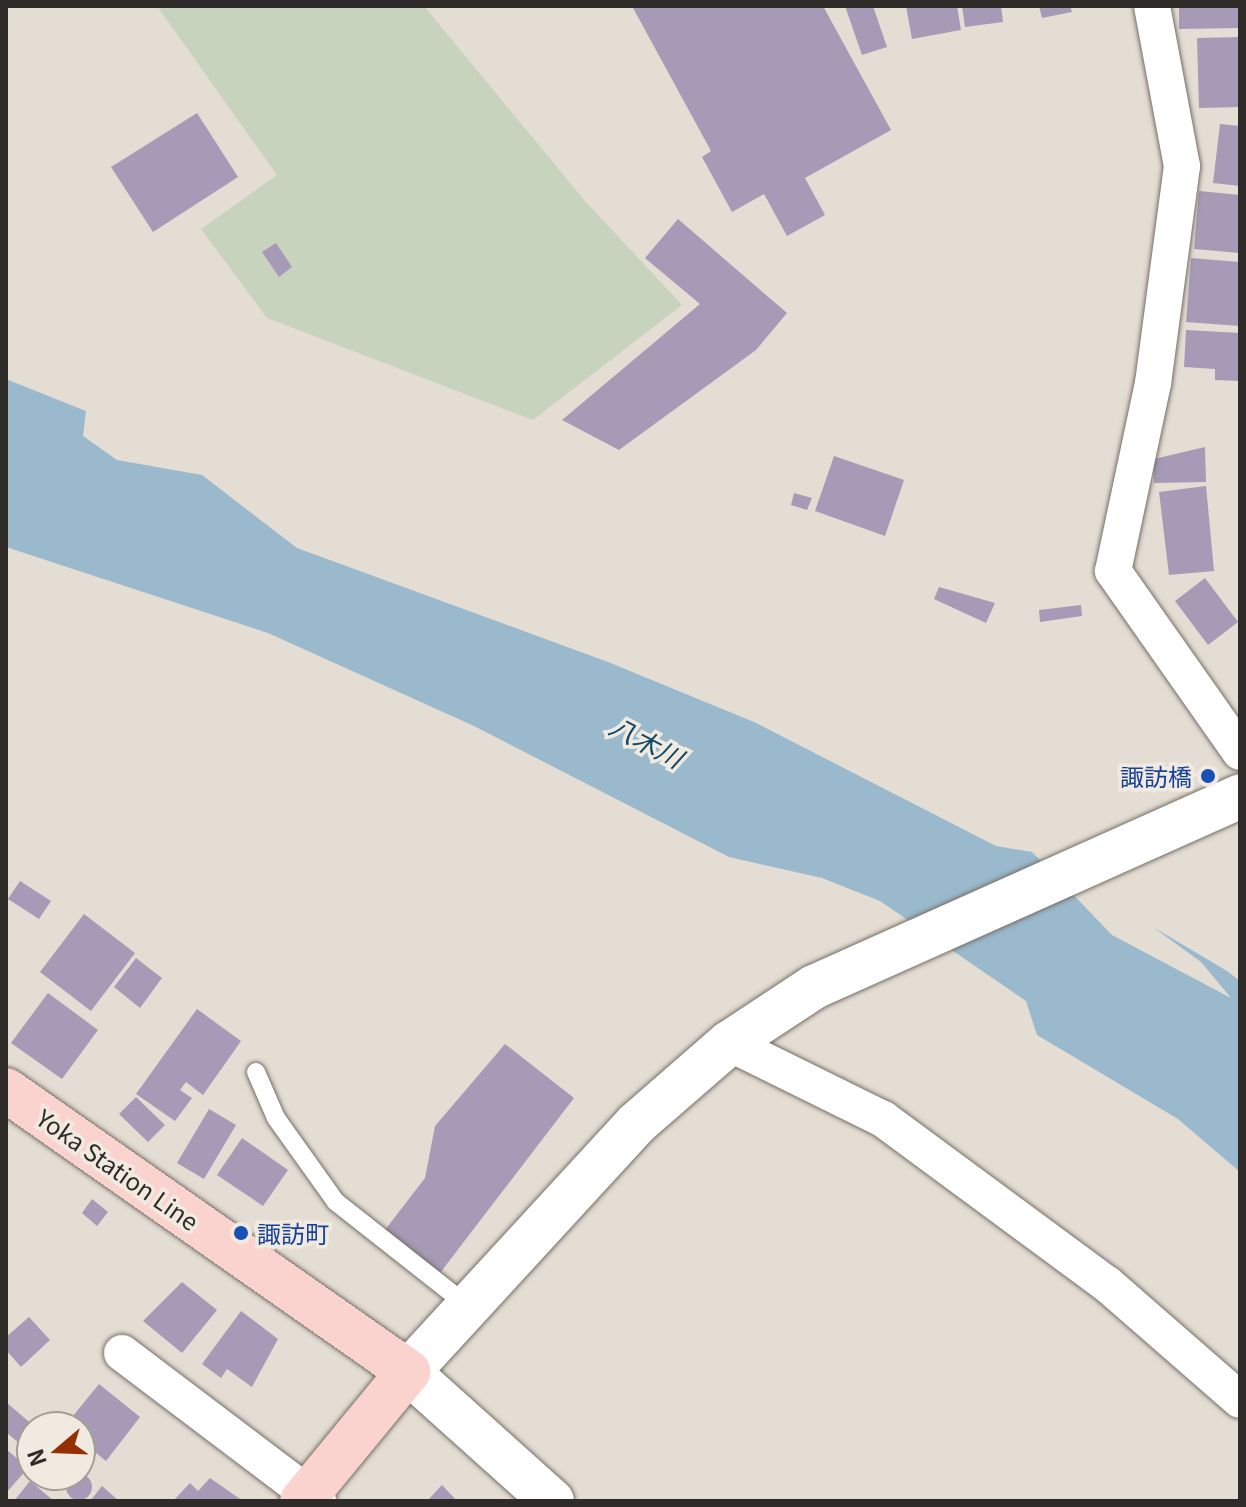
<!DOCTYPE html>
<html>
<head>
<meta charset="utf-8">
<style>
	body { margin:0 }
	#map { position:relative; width:1246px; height:1507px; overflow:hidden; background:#e4ddd4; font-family:Georgia,"Noto Sans JP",serif }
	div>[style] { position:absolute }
	.green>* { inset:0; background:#c7d3bc }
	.water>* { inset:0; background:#9ab9cc }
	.building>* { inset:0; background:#a69ab6 }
	.round { border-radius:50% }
	.roads { filter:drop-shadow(0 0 2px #766f67) drop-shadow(0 0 2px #766f67) }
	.service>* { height:18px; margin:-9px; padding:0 9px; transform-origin:9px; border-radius:9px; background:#fff }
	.minor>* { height:36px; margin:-18px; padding:0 18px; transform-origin:18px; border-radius:18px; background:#fff }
	.tertiary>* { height:44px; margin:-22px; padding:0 22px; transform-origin:22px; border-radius:22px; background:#fff }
	.secondary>* { height:44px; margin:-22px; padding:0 22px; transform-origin:22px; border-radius:22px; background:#fad3ce }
	.dots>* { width:22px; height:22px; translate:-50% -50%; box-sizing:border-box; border:4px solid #f1eae1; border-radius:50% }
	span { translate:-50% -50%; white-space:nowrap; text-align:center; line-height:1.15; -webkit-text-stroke:7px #f1eae1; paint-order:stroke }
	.transit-label { font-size:24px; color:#164399 }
	.right { translate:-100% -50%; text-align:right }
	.left { translate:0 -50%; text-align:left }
	.street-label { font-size:24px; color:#2e2b28 }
	.water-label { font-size:26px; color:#0f4965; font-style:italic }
	.frame { position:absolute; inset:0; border:8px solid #2e2b28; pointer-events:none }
	.north { position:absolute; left:16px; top:1411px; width:80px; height:80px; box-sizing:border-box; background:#f1eae1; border:2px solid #a39e97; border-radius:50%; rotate:251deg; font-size:22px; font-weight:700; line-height:32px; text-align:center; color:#2e2b28 }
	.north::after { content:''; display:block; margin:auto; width:28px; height:36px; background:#963002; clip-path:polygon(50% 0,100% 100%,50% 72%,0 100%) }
</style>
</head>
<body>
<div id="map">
	<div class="green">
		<div style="clip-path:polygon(157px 6px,424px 6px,585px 201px,682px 305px,533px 420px,267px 318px,201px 229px,277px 175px)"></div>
	</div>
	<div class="water">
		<div style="clip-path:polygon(6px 379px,86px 411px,83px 436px,117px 460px,202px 475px,297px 548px,608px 662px,754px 722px,996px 846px,1032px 852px,1112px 935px,1231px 998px,1201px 962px,1153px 927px,1227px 971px,1240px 981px,1240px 1172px,1178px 1119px,1037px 1035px,1026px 1001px,880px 901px,822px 878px,729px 857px,474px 726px,268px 633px,6px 547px)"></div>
	</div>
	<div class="building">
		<div style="clip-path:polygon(632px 6px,823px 6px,891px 130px,805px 178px,825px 215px,787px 236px,764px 194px,732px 212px,702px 157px,711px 151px)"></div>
		<div style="clip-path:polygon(845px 6px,873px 6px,887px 47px,862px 55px)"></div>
		<div style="clip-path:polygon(906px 6px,957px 6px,961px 30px,912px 39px)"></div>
		<div style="clip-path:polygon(962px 6px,1001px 6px,1003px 22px,965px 27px)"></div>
		<div style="clip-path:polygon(1039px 6px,1070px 6px,1072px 12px,1042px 18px)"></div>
		<div style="clip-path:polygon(1240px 7px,1240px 28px,1179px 29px,1179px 8px)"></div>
		<div style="clip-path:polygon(1240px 37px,1240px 107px,1199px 108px,1197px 38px)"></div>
		<div style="clip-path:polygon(197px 113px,238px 177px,153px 232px,111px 167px)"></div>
		<div style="clip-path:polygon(1220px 124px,1240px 126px,1240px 186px,1213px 183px)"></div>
		<div style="clip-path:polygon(1199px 191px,1240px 195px,1240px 253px,1194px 249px)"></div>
		<div style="clip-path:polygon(678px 219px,787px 313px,756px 350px,619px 450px,562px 420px,700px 304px,645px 258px)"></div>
		<div style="clip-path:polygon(276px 243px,292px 267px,279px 277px,262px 252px)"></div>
		<div style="clip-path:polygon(1191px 258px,1239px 262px,1240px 326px,1186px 322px)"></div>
		<div style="clip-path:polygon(1186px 330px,1240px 333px,1240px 381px,1215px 380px,1215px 369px,1184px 367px)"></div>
		<div style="clip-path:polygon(1205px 447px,1206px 482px,1154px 483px,1154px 459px)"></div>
		<div style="clip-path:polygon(834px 456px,904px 480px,885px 536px,815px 511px)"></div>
		<div style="clip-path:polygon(1206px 486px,1214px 571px,1169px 575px,1159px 492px)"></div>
		<div style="clip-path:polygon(794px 493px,812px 498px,807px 510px,791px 505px)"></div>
		<div style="clip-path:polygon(1205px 578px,1238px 622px,1208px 645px,1175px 601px)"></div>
		<div style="clip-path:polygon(939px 587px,995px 603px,986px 623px,934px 599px)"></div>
		<div style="clip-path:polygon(1081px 605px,1082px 616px,1040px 622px,1039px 610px)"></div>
		<div style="clip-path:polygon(20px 881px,51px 901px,39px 919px,8px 899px)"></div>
		<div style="clip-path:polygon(84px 914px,135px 953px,91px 1011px,40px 972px)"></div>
		<div style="clip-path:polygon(136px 958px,162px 978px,140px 1008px,114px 987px)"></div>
		<div style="clip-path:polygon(48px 993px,98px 1030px,62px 1079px,11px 1043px)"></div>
		<div style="clip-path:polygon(197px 1009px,241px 1041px,203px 1095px,186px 1082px,180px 1090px,192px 1098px,175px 1121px,136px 1094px)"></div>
		<div style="clip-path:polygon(505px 1044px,574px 1098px,440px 1273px,385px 1230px,425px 1178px,435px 1126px)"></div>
		<div style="clip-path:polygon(136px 1097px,165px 1125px,148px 1142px,119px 1114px)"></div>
		<div style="clip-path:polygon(209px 1109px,236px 1125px,204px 1179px,177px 1163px)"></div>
		<div style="clip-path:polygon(242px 1138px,288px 1170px,263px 1206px,217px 1175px)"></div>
		<div style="clip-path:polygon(92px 1199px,108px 1212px,97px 1226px,82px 1213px)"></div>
		<div style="clip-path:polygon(182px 1282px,217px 1310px,182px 1353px,143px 1321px)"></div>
		<div style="clip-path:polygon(241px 1311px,278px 1339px,252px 1387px,227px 1369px,221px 1378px,202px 1364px)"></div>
		<div style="clip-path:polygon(29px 1317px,50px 1340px,21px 1367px,6px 1350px,6px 1337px)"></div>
		<div style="clip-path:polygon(99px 1384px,140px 1417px,106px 1461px,80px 1440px,80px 1427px,64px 1427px)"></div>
		<div style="clip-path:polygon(6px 1402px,35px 1427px,20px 1444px,6px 1432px)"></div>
		<div style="clip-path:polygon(6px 1449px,28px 1468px,6px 1493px)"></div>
		<div class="round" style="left:66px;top:1474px;width:26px;height:26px"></div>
		<div style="clip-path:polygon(37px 1475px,63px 1475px,51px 1488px)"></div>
		<div style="clip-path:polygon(210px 1478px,243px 1501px,173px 1501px,190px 1483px,198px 1491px)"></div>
		<div style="clip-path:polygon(30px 1481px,54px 1501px,14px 1501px)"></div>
		<div style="clip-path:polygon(442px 1485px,457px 1501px,427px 1501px)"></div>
		<div style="clip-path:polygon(102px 1486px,119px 1501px,90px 1501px)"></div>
	</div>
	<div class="roads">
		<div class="service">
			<div style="left:256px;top:1072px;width:50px;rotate:66.5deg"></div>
			<div style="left:276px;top:1118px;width:103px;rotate:54.5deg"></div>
			<div style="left:336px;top:1202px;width:168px;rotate:38.2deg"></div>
		</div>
		<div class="minor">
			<div style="left:1152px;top:6px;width:163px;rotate:79.4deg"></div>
			<div style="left:1182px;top:166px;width:219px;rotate:97.6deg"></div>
			<div style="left:1153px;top:383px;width:192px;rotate:102deg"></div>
			<div style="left:1113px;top:571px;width:221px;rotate:54.9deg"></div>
			<div style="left:729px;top:1043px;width:172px;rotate:26.3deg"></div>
			<div style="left:883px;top:1119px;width:278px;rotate:36.4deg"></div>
			<div style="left:1107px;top:1284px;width:176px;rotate:41.1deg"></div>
			<div style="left:122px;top:1353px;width:246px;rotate:37.1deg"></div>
		</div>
		<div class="tertiary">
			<div style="left:552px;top:1501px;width:193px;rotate:-138.1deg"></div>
			<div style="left:408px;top:1372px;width:338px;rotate:-47.4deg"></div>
			<div style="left:637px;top:1123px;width:122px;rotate:-41deg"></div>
			<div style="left:729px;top:1043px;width:102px;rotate:-33.4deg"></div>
			<div style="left:814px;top:987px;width:467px;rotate:-24.1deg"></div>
		</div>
		<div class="secondary">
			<div style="left:6px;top:1090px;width:491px;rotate:35deg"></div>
			<div style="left:408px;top:1372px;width:167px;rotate:129.4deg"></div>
		</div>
	</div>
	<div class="dots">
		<div style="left:1208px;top:776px;background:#1a4fb4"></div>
		<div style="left:241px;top:1233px;background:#1a4fb4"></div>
	</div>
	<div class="transit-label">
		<span class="right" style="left:1192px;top:776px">諏訪橋</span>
		<span class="left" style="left:257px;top:1233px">諏訪町</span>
	</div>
	<div class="street-label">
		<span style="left:118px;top:1169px;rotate:35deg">Yoka Station Line</span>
	</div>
	<div class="water-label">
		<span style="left:647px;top:741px;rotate:28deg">八木川</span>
	</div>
	<div class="frame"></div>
	<div class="north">N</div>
</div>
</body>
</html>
